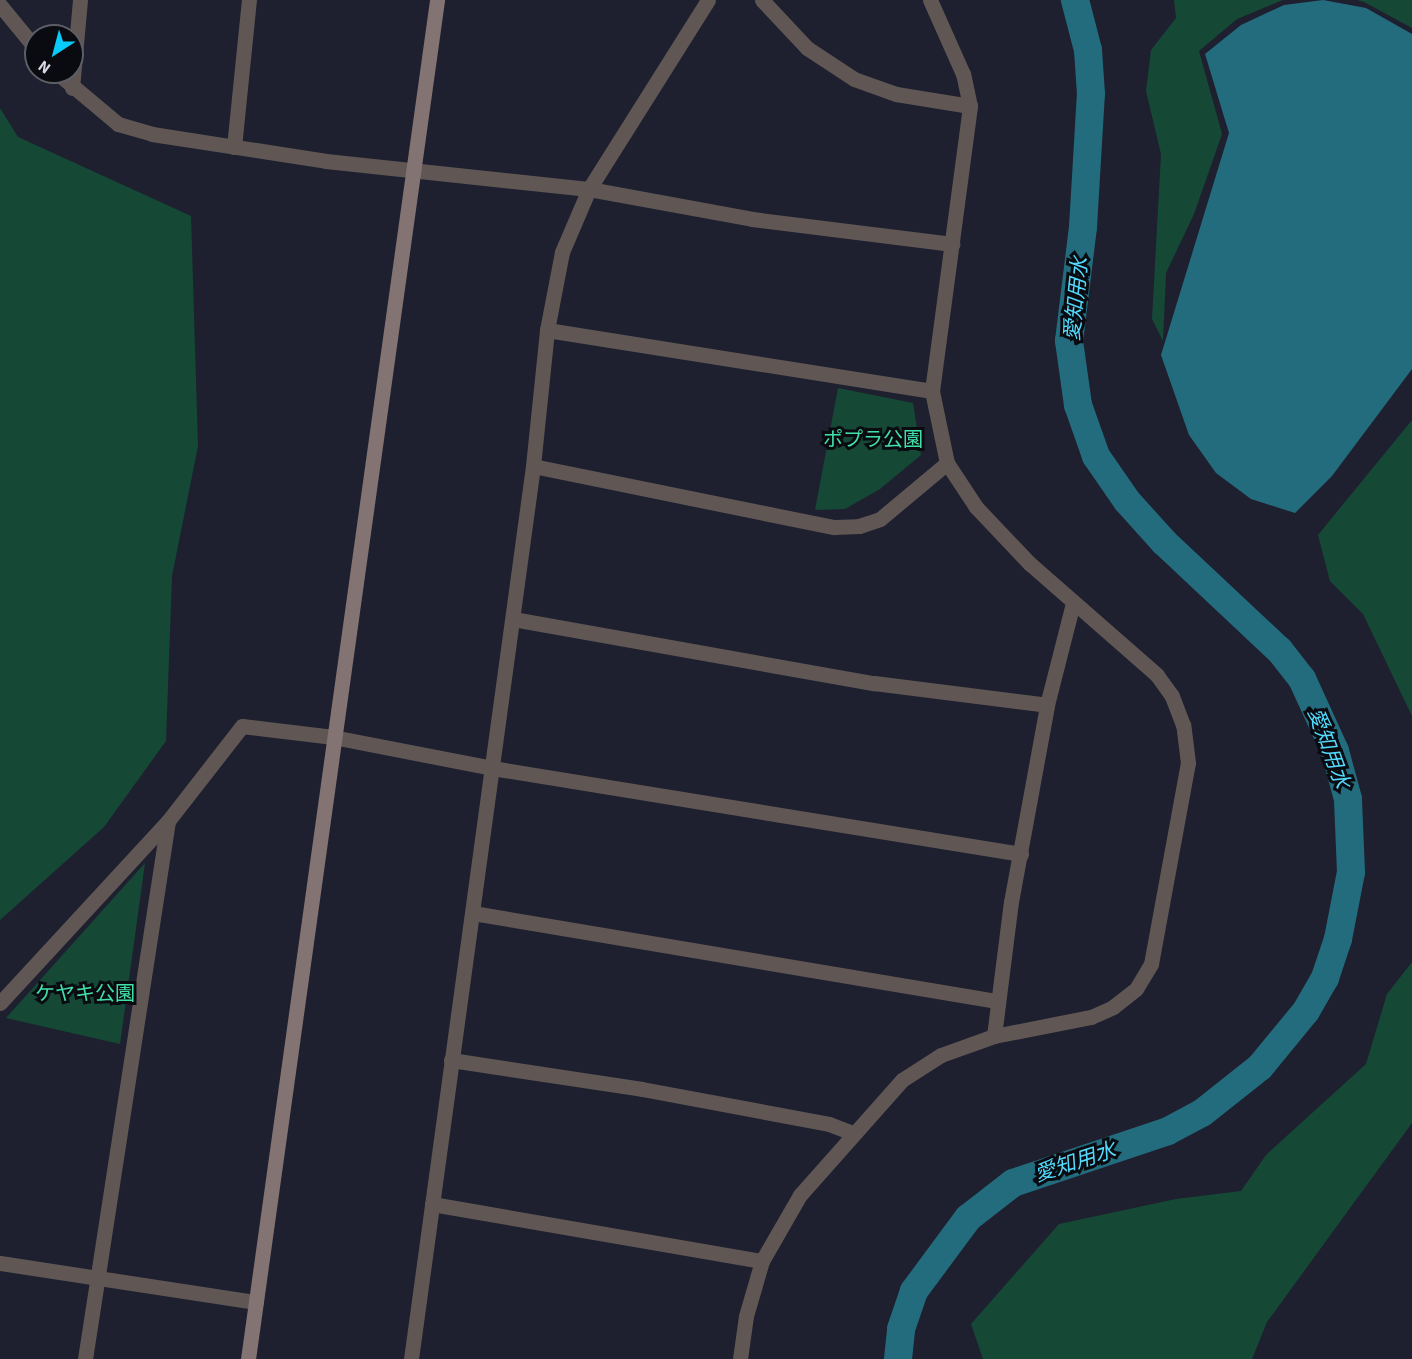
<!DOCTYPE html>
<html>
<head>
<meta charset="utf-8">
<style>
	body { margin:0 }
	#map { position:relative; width:1412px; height:1359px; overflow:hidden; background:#1e202f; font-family:"Source Sans 3","Noto Sans JP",sans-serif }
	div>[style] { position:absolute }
	.green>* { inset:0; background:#154935 }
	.water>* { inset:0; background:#236c7e }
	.canal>* { height:28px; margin:-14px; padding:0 14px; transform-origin:14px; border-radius:14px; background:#236c7e }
	.street>* { height:15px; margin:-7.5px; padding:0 7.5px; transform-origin:7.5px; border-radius:7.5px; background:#605755 }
	.secondary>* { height:15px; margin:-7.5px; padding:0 7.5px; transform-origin:7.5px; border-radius:7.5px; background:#837473 }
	span { translate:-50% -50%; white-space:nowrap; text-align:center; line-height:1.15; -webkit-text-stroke:6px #0a0b11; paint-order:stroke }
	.park-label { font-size:20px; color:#40e0a6 }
	.water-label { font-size:21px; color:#53dafc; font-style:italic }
	.north { position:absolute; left:24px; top:24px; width:60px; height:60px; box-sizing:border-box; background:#0a0b11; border:2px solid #5c5d65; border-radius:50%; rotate:216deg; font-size:16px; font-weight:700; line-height:24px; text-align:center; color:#d6d8e2 }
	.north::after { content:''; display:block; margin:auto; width:21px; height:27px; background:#08cbfa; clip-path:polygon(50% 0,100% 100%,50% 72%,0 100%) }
</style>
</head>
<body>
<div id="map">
	<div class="green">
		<div style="clip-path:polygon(1174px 0,1283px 0,1237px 19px,1199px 51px,1222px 134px,1194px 214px,1166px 273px,1163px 341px,1152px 319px,1161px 154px,1146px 91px,1151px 50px,1176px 18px)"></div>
		<div style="clip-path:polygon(1357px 0,1412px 0,1412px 28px,1364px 2px)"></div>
		<div style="clip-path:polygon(0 108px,18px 137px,191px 216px,198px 446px,172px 576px,166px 741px,104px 827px,0 920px)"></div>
		<div style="clip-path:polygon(838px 388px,913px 403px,921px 455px,880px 489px,845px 509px,815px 510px)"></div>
		<div style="clip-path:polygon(1412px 420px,1412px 716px,1363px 614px,1330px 581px,1318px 535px)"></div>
		<div style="clip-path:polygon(145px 863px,120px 1044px,6px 1018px)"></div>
		<div style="clip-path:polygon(1412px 962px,1412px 1123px,1267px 1322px,1252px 1359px,983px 1359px,971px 1324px,1059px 1224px,1176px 1199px,1241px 1191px,1266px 1155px,1366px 1064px,1387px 994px)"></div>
	</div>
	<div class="water">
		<div style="clip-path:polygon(1323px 0,1366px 8px,1412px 34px,1412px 369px,1332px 476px,1295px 513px,1251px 499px,1216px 473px,1189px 435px,1161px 355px,1229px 133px,1205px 54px,1241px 25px,1284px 5px)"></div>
	</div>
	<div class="canal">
		<div style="left:898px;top:1359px;width:30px;rotate:-84deg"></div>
		<div style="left:901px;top:1329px;width:40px;rotate:-71.1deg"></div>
		<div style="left:914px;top:1291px;width:91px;rotate:-53.5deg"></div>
		<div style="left:968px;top:1218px;width:57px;rotate:-37.9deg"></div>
		<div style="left:1013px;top:1183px;width:163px;rotate:-18.5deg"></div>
		<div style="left:1168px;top:1131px;width:38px;rotate:-28deg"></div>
		<div style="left:1202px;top:1113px;width:74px;rotate:-38.4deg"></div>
		<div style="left:1260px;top:1067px;width:72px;rotate:-50.6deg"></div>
		<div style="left:1306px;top:1011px;width:38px;rotate:-60deg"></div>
		<div style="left:1325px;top:978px;width:41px;rotate:-71.6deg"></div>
		<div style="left:1338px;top:939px;width:68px;rotate:-79deg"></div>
		<div style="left:1351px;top:872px;width:73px;rotate:-92.4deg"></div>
		<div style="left:1348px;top:799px;width:50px;rotate:-105.2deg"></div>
		<div style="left:1335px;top:751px;width:79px;rotate:-114.6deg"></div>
		<div style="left:1302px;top:679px;width:37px;rotate:-128deg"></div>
		<div style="left:1279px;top:650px;width:158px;rotate:-136.8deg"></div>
		<div style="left:1164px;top:542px;width:55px;rotate:-132.1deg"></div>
		<div style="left:1127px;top:501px;width:55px;rotate:-124.6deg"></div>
		<div style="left:1096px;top:456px;width:54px;rotate:-109.4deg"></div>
		<div style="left:1078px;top:405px;width:65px;rotate:-98deg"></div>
		<div style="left:1069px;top:341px;width:115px;rotate:-83deg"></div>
		<div style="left:1083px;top:227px;width:133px;rotate:-86.6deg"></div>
		<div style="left:1091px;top:94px;width:44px;rotate:-93.9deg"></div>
		<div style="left:1088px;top:50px;width:52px;rotate:-104.6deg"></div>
	</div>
	<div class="street">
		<div style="left:762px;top:0;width:66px;rotate:46.8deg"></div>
		<div style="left:807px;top:48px;width:56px;rotate:33.4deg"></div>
		<div style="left:854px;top:79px;width:45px;rotate:19.7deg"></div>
		<div style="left:896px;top:94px;width:75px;rotate:9.2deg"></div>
		<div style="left:0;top:5px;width:57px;rotate:50.7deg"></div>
		<div style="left:56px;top:72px;width:81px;rotate:40deg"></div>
		<div style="left:118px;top:124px;width:35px;rotate:16deg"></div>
		<div style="left:152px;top:134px;width:176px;rotate:8.8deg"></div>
		<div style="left:326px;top:161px;width:264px;rotate:6.1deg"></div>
		<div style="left:589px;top:189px;width:166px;rotate:10.4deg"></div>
		<div style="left:752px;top:219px;width:202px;rotate:7.1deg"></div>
		<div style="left:72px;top:88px;width:88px;rotate:-84.8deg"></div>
		<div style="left:234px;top:147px;width:148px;rotate:-84.2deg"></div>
		<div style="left:547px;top:330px;width:390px;rotate:9deg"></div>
		<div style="left:533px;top:466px;width:307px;rotate:11.5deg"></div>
		<div style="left:834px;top:527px;width:25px;rotate:-2deg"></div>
		<div style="left:859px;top:526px;width:22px;rotate:-18deg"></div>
		<div style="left:880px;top:519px;width:87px;rotate:-39.9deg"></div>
		<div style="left:513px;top:619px;width:367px;rotate:10.1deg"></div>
		<div style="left:874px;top:683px;width:174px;rotate:7.2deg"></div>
		<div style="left:473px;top:913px;width:530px;rotate:9.55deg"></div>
		<div style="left:0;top:1003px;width:248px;rotate:-47.3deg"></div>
		<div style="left:168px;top:821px;width:120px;rotate:-52.1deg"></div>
		<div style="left:242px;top:726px;width:92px;rotate:6.9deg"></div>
		<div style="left:333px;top:737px;width:162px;rotate:11deg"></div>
		<div style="left:492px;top:768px;width:536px;rotate:9.23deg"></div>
		<div style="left:994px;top:1036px;width:135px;rotate:-82.8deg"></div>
		<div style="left:1011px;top:902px;width:200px;rotate:-79.6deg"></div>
		<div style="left:1047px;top:705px;width:105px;rotate:-75.7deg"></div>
		<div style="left:451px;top:1060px;width:193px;rotate:8.6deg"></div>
		<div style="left:642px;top:1089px;width:190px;rotate:10.6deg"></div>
		<div style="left:829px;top:1124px;width:26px;rotate:21deg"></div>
		<div style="left:432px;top:1204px;width:335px;rotate:9.8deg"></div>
		<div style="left:0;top:1263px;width:259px;rotate:8.7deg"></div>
		<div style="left:85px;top:1359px;width:544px;rotate:-81.23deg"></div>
		<div style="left:411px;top:1359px;width:901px;rotate:-82.22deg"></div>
		<div style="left:533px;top:466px;width:137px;rotate:-84.1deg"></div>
		<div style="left:547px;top:330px;width:79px;rotate:-79.1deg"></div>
		<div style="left:562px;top:252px;width:69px;rotate:-66.8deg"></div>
		<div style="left:589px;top:189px;width:223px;rotate:-57.8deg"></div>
		<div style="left:740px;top:1359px;width:43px;rotate:-82.1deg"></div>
		<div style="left:746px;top:1316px;width:57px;rotate:-73.8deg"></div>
		<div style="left:762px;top:1261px;width:76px;rotate:-60.1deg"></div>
		<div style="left:800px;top:1195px;width:154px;rotate:-48.4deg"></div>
		<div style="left:902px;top:1080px;width:46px;rotate:-32.7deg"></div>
		<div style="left:941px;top:1055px;width:56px;rotate:-19.7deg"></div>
		<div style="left:994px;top:1036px;width:99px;rotate:-11.1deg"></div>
		<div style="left:1091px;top:1017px;width:24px;rotate:-24deg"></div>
		<div style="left:1113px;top:1007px;width:29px;rotate:-38deg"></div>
		<div style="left:1136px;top:989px;width:29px;rotate:-59deg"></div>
		<div style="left:1151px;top:964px;width:204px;rotate:-79.6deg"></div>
		<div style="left:1188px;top:763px;width:38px;rotate:-97deg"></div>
		<div style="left:1183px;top:725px;width:31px;rotate:-111deg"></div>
		<div style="left:1172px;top:696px;width:26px;rotate:-126deg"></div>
		<div style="left:1157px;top:675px;width:169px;rotate:-138.8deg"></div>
		<div style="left:1030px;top:564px;width:79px;rotate:-133.5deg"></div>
		<div style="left:976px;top:507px;width:53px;rotate:-123.4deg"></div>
		<div style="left:947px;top:463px;width:74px;rotate:-101.8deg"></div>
		<div style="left:932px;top:391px;width:288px;rotate:-82.4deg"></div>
		<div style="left:970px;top:106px;width:33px;rotate:-102deg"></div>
		<div style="left:963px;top:74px;width:81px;rotate:-114deg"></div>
	</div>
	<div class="secondary">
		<div style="left:248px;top:1359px;width:1372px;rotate:-82.08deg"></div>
	</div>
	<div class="park-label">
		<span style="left:873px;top:440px">ポプラ公園</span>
		<span style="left:85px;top:994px">ケヤキ公園</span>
	</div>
	<div class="water-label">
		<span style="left:1076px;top:299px;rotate:-84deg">愛知用水</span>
		<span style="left:1329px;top:748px;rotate:70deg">愛知用水</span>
		<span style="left:1075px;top:1162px;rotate:-18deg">愛知用水</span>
	</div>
	<div class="north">N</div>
</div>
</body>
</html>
